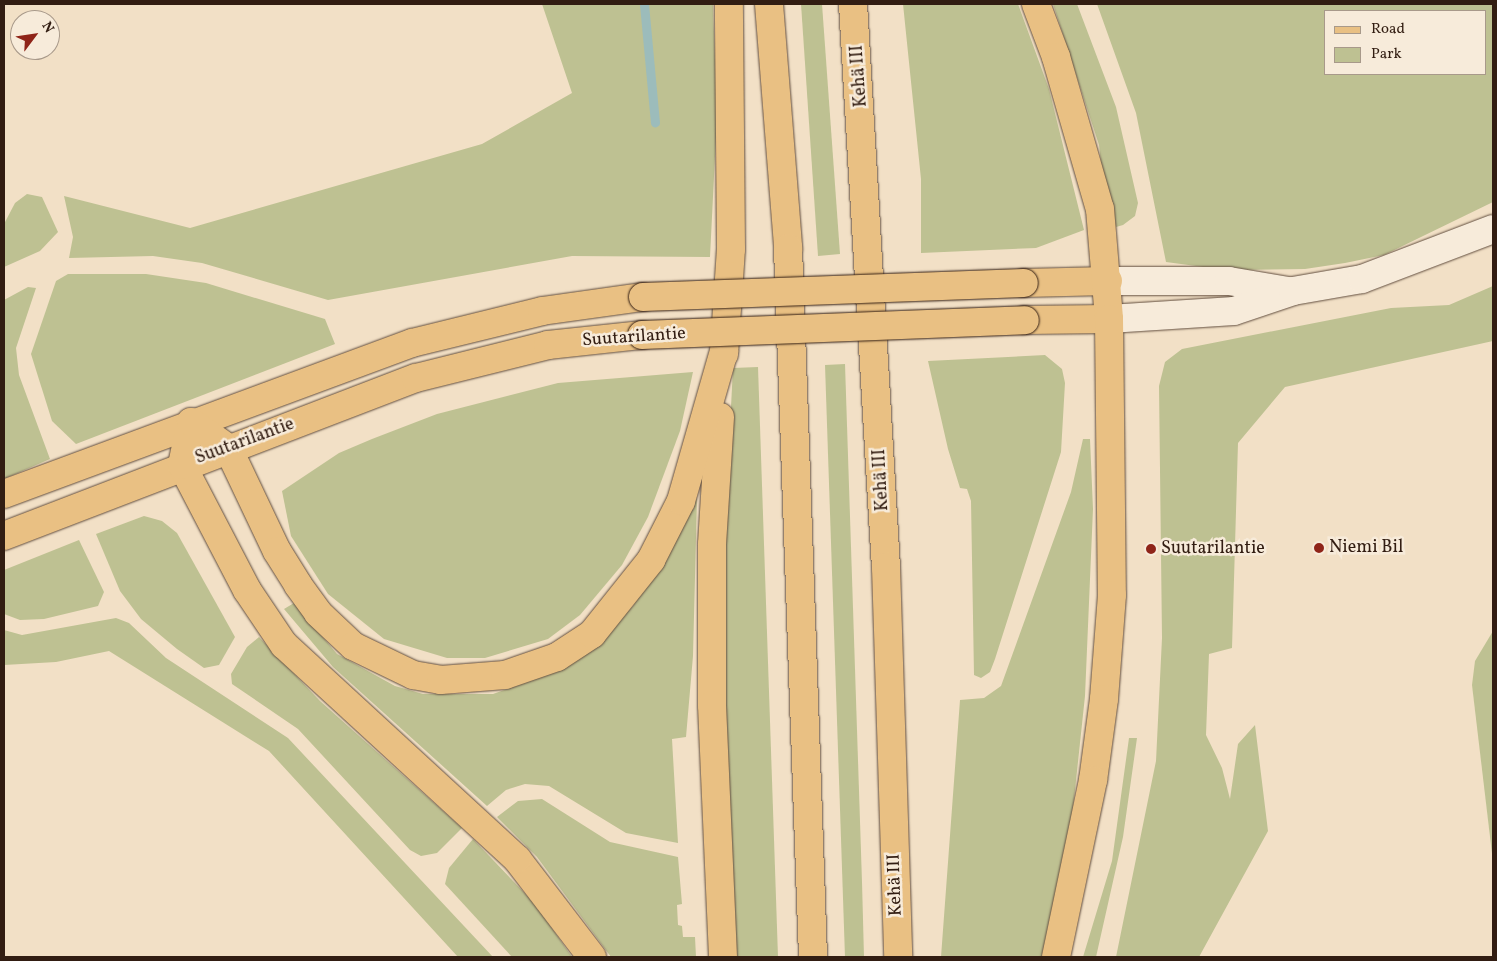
<!DOCTYPE html>
<html>
<head>
<meta charset="utf-8">
<style>
	body { margin:0 }
	#map { position:relative; width:1497px; height:961px; overflow:hidden; background:#f2e0c6; font-family:Vollkorn,serif }
	div>[style] { position:absolute }
	.green>* { inset:0; background:#bec192 }
	.stream>* { height:9px; margin:-4.5px; padding:0 4.5px; transform-origin:4.5px; border-radius:4.5px; background:#9cbcbb }
	.roads { filter:drop-shadow(0 0 1px #624e3f) drop-shadow(0 0 1px #624e3f) }
	.tertiary>* { height:28px; margin:-14px; padding:0 14px; transform-origin:14px; border-radius:14px; background:#f7ebda }
	.primary>* { height:28px; margin:-14px; padding:0 14px; transform-origin:14px; border-radius:14px; background:#e9c083 }
	.trunk>* { height:28px; margin:-14px; padding:0 14px; transform-origin:14px; border-radius:14px; background:#e9c083 }
	.bridges { filter:drop-shadow(0 0 1px #321d12) drop-shadow(0 0 1px #321d12) }
	.primary-bridge>* { height:28px; margin:-14px; padding:0 14px; transform-origin:14px; border-radius:14px; background:#e9c083 }
	.dots>* { width:14px; height:14px; translate:-50% -50%; box-sizing:border-box; border:2px solid #f7ebda; border-radius:50% }
	span { translate:-50% -50%; white-space:nowrap; text-align:center; line-height:1.15; -webkit-text-stroke:5px #f7ebda; paint-order:stroke }
	.street-label { font-size:18px; color:#321d12 }
	.poi-label { font-size:18px; color:#321d12 }
	.left { translate:0 -50%; text-align:left }
	.frame { position:absolute; inset:0; border:5px solid #321d12; pointer-events:none }
	.legend { position:absolute; left:1324px; top:10px; width:162px; height:65px; box-sizing:border-box; background:#f7ebda; border:1px solid #a8998a; margin:0; padding:6px 9px; list-style:none; font-size:15px; color:#321d12 }
	.legend li { display:flex; align-items:center; gap:10px; height:25px }
	.legend b { width:25px; border:1px solid #a8998a }
	.north { position:absolute; left:10px; top:10px; width:50px; height:50px; box-sizing:border-box; background:#f7ebda; border:1px solid #a8998a; border-radius:50%; rotate:59deg; font-size:14px; font-weight:700; line-height:20px; text-align:center; color:#321d12 }
	.north::after { content:''; display:block; margin:auto; width:18px; height:22px; background:#8f2418; clip-path:polygon(50% 0,100% 100%,50% 72%,0 100%) }
</style>
</head>
<body>
<div id="map">
	<div class="green">
		<div style="clip-path:polygon(542px 4px,713px 4px,717px 116px,710px 257px,572px 256px,328px 300px,202px 263px,153px 256px,69px 258px,73px 237px,64px 196px,190px 228px,482px 144px,572px 93px)"></div>
		<div style="clip-path:polygon(801px 4px,822px 4px,840px 254px,818px 256px)"></div>
		<div style="clip-path:polygon(903px 4px,1018px 4px,1049px 89px,1084px 230px,1036px 248px,921px 253px,921px 179px)"></div>
		<div style="clip-path:polygon(1053px 4px,1077px 4px,1116px 107px,1138px 203px,1135px 216px,1123px 225px,1116px 227px,1105px 198px,1099px 145px)"></div>
		<div style="clip-path:polygon(evenodd,1097px 4px,1493px 4px,1493px 202px,1384px 255px,1345px 263px,1305px 269px,1226px 270px,1166px 262px,1136px 113px,1097px 4px,1326px 11px,1486px 11px,1486px 74px,1326px 74px,1326px 11px)"></div>
		<div style="clip-path:polygon(27px 194px,42px 197px,58px 232px,40px 251px,4px 267px,4px 224px,15px 203px)"></div>
		<div style="clip-path:polygon(68px 274px,146px 274px,206px 283px,325px 319px,335px 344px,76px 444px,52px 421px,31px 354px,56px 281px)"></div>
		<div style="clip-path:polygon(1493px 286px,1493px 341px,1285px 387px,1238px 443px,1232px 648px,1209px 654px,1206px 735px,1222px 768px,1230px 799px,1238px 744px,1255px 725px,1268px 831px,1199px 957px,1116px 957px,1156px 761px,1162px 638px,1159px 386px,1165px 362px,1182px 349px,1391px 308px,1449px 305px)"></div>
		<div style="clip-path:polygon(28px 287px,36px 288px,16px 348px,19px 375px,50px 459px,4px 479px,4px 300px)"></div>
		<div style="clip-path:polygon(1045px 355px,1062px 369px,1065px 383px,1061px 452px,995px 659px,990px 672px,981px 678px,974px 675px,971px 501px,967px 489px,960px 488px,948px 449px,928px 361px)"></div>
		<div style="clip-path:polygon(845px 364px,862px 882px,864px 957px,845px 957px,825px 365px)"></div>
		<div style="clip-path:polygon(758px 367px,778px 957px,733px 957px,724px 780px,725px 523px,733px 368px)"></div>
		<div style="clip-path:polygon(693px 372px,680px 431px,648px 517px,622px 565px,580px 615px,548px 639px,485px 658px,447px 658px,384px 639px,328px 594px,291px 536px,282px 491px,339px 453px,372px 439px,437px 414px,558px 383px)"></div>
		<div style="clip-path:polygon(1083px 439px,1090px 439px,1093px 509px,1085px 696px,1072px 818px,1042px 957px,941px 957px,960px 700px,984px 698px,1001px 686px,1071px 492px)"></div>
		<div style="clip-path:polygon(697px 498px,693px 656px,686px 737px,672px 739px,678px 843px,626px 833px,549px 786px,525px 784px,506px 790px,487px 806px,333px 667px,284px 609px,294px 603px,337px 654px,395px 686px,423px 694px,493px 694px,555px 672px,599px 640px,633px 606px)"></div>
		<div style="clip-path:polygon(144px 516px,162px 521px,177px 533px,235px 637px,219px 665px,204px 668px,177px 649px,141px 619px,120px 591px,96px 534px)"></div>
		<div style="clip-path:polygon(79px 540px,104px 592px,98px 606px,44px 619px,20px 620px,4px 614px,4px 570px)"></div>
		<div style="clip-path:polygon(116px 618px,129px 623px,166px 658px,288px 738px,493px 957px,458px 957px,269px 751px,109px 651px,56px 662px,4px 665px,4px 630px,22px 635px)"></div>
		<div style="clip-path:polygon(1493px 631px,1493px 862px,1472px 685px,1475px 661px)"></div>
		<div style="clip-path:polygon(259px 637px,320px 701px,462px 828px,437px 853px,421px 856px,410px 850px,298px 729px,232px 684px,231px 674px,247px 647px)"></div>
		<div style="clip-path:polygon(1129px 738px,1137px 738px,1123px 837px,1096px 957px,1083px 957px,1112px 861px)"></div>
		<div style="clip-path:polygon(542px 799px,610px 842px,678px 857px,682px 904px,677px 905px,678px 925px,682px 926px,683px 937px,695px 937px,696px 957px,611px 957px,537px 857px,497px 817px,518px 801px)"></div>
		<div style="clip-path:polygon(473px 839px,535px 904px,572px 957px,512px 957px,445px 884px,449px 868px)"></div>
	</div>
	<div class="stream">
		<div style="left:644px;top:4px;width:119px;rotate:84.7deg"></div>
	</div>
	<div class="roads">
		<div class="tertiary">
			<div style="left:1108px;top:281px;width:121px"></div>
			<div style="left:1229px;top:281px;width:60px;rotate:9.6deg"></div>
			<div style="left:1109px;top:319px;width:125px;rotate:-3.7deg"></div>
			<div style="left:1234px;top:311px;width:62px;rotate:-18.7deg"></div>
			<div style="left:1293px;top:291px;width:70px;rotate:-9.9deg"></div>
			<div style="left:1362px;top:279px;width:140px;rotate:-20.9deg"></div>
		</div>
		<div class="primary">
			<div style="left:1024px;top:283px;width:84px;rotate:-1.4deg"></div>
			<div style="left:1025px;top:320px;width:84px;rotate:-0.7deg"></div>
			<div style="left:4px;top:494px;width:435px;rotate:-20.3deg"></div>
			<div style="left:412px;top:343px;width:134px;rotate:-13.8deg"></div>
			<div style="left:542px;top:311px;width:102px;rotate:-7.9deg"></div>
			<div style="left:4px;top:536px;width:441px;rotate:-21deg"></div>
			<div style="left:416px;top:378px;width:136px;rotate:-14deg"></div>
			<div style="left:548px;top:345px;width:95px;rotate:-6.1deg"></div>
		</div>
		<div class="trunk">
			<div style="left:769px;top:4px;width:245px;rotate:85.5deg"></div>
			<div style="left:788px;top:248px;width:709px;rotate:87.98deg"></div>
			<div style="left:853px;top:4px;width:564px;rotate:86.65deg"></div>
			<div style="left:886px;top:567px;width:390px;rotate:88.2deg"></div>
			<div style="left:1036px;top:4px;width:57px;rotate:69.3deg"></div>
			<div style="left:1056px;top:57px;width:158px;rotate:73.9deg"></div>
			<div style="left:1100px;top:209px;width:110px;rotate:85.3deg"></div>
			<div style="left:1109px;top:319px;width:276px;rotate:89.4deg"></div>
			<div style="left:1112px;top:595px;width:104px;rotate:94.4deg"></div>
			<div style="left:1104px;top:699px;width:82px;rotate:97.7deg"></div>
			<div style="left:1093px;top:780px;width:181px;rotate:101.8deg"></div>
			<div style="left:724px;top:354px;width:105px;rotate:-86.2deg"></div>
			<div style="left:731px;top:249px;width:245px;rotate:-90.5deg"></div>
			<div style="left:720px;top:417px;width:128px;rotate:93.6deg"></div>
			<div style="left:712px;top:545px;width:160px;rotate:90deg"></div>
			<div style="left:712px;top:705px;width:252px;rotate:87.5deg"></div>
			<div style="left:592px;top:957px;width:123px;rotate:-127.4deg"></div>
			<div style="left:517px;top:859px;width:316px;rotate:-137.4deg"></div>
			<div style="left:284px;top:645px;width:66px;rotate:-123.9deg"></div>
			<div style="left:247px;top:590px;width:141px;rotate:-117.5deg"></div>
			<div style="left:182px;top:465px;width:44px;rotate:-78.2deg"></div>
			<div style="left:191px;top:422px;width:45px;rotate:35.1deg"></div>
			<div style="left:228px;top:448px;width:114px;rotate:64.6deg"></div>
			<div style="left:277px;top:551px;width:40px;rotate:58deg"></div>
			<div style="left:298px;top:585px;width:34px;rotate:54deg"></div>
			<div style="left:318px;top:613px;width:48px;rotate:43.3deg"></div>
			<div style="left:353px;top:646px;width:67px;rotate:25.8deg"></div>
			<div style="left:413px;top:675px;width:28px;rotate:10deg"></div>
			<div style="left:441px;top:680px;width:64px;rotate:-4.5deg"></div>
			<div style="left:505px;top:675px;width:55px;rotate:-19.1deg"></div>
			<div style="left:557px;top:657px;width:42px;rotate:-33.3deg"></div>
			<div style="left:592px;top:634px;width:95px;rotate:-51.4deg"></div>
			<div style="left:651px;top:560px;width:66px;rotate:-63deg"></div>
			<div style="left:681px;top:501px;width:156px;rotate:-74deg"></div>
		</div>
	</div>
	<div class="bridges">
		<div class="primary-bridge">
			<div style="left:643px;top:297px;width:381px;rotate:-2.1deg"></div>
			<div style="left:642px;top:335px;width:383px;rotate:-2.2deg"></div>
		</div>
	</div>
	<div class="dots">
		<div style="left:1319px;top:548px;background:#8f2418"></div>
		<div style="left:1151px;top:549px;background:#8f2418"></div>
	</div>
	<div class="street-label">
		<span style="left:860px;top:76px;rotate:-94deg">Kehä III</span>
		<span style="left:634px;top:338px;rotate:-4deg">Suutarilantie</span>
		<span style="left:245px;top:442px;rotate:-20deg">Suutarilantie</span>
		<span style="left:882px;top:480px;rotate:-93deg">Kehä III</span>
		<span style="left:896px;top:885px;rotate:-92deg">Kehä III</span>
	</div>
	<div class="poi-label">
		<span class="left" style="left:1329px;top:548px">Niemi Bil</span>
		<span class="left" style="left:1161px;top:549px">Suutarilantie</span>
	</div>
	<div class="frame"></div>
	<ul class="legend">
	<li><b style="height:6px;background:#e9c083"></b>Road</li>
	<li><b style="height:14px;background:#bec192"></b>Park</li>
	</ul>
	<div class="north">N</div>
</div>
</body>
</html>
